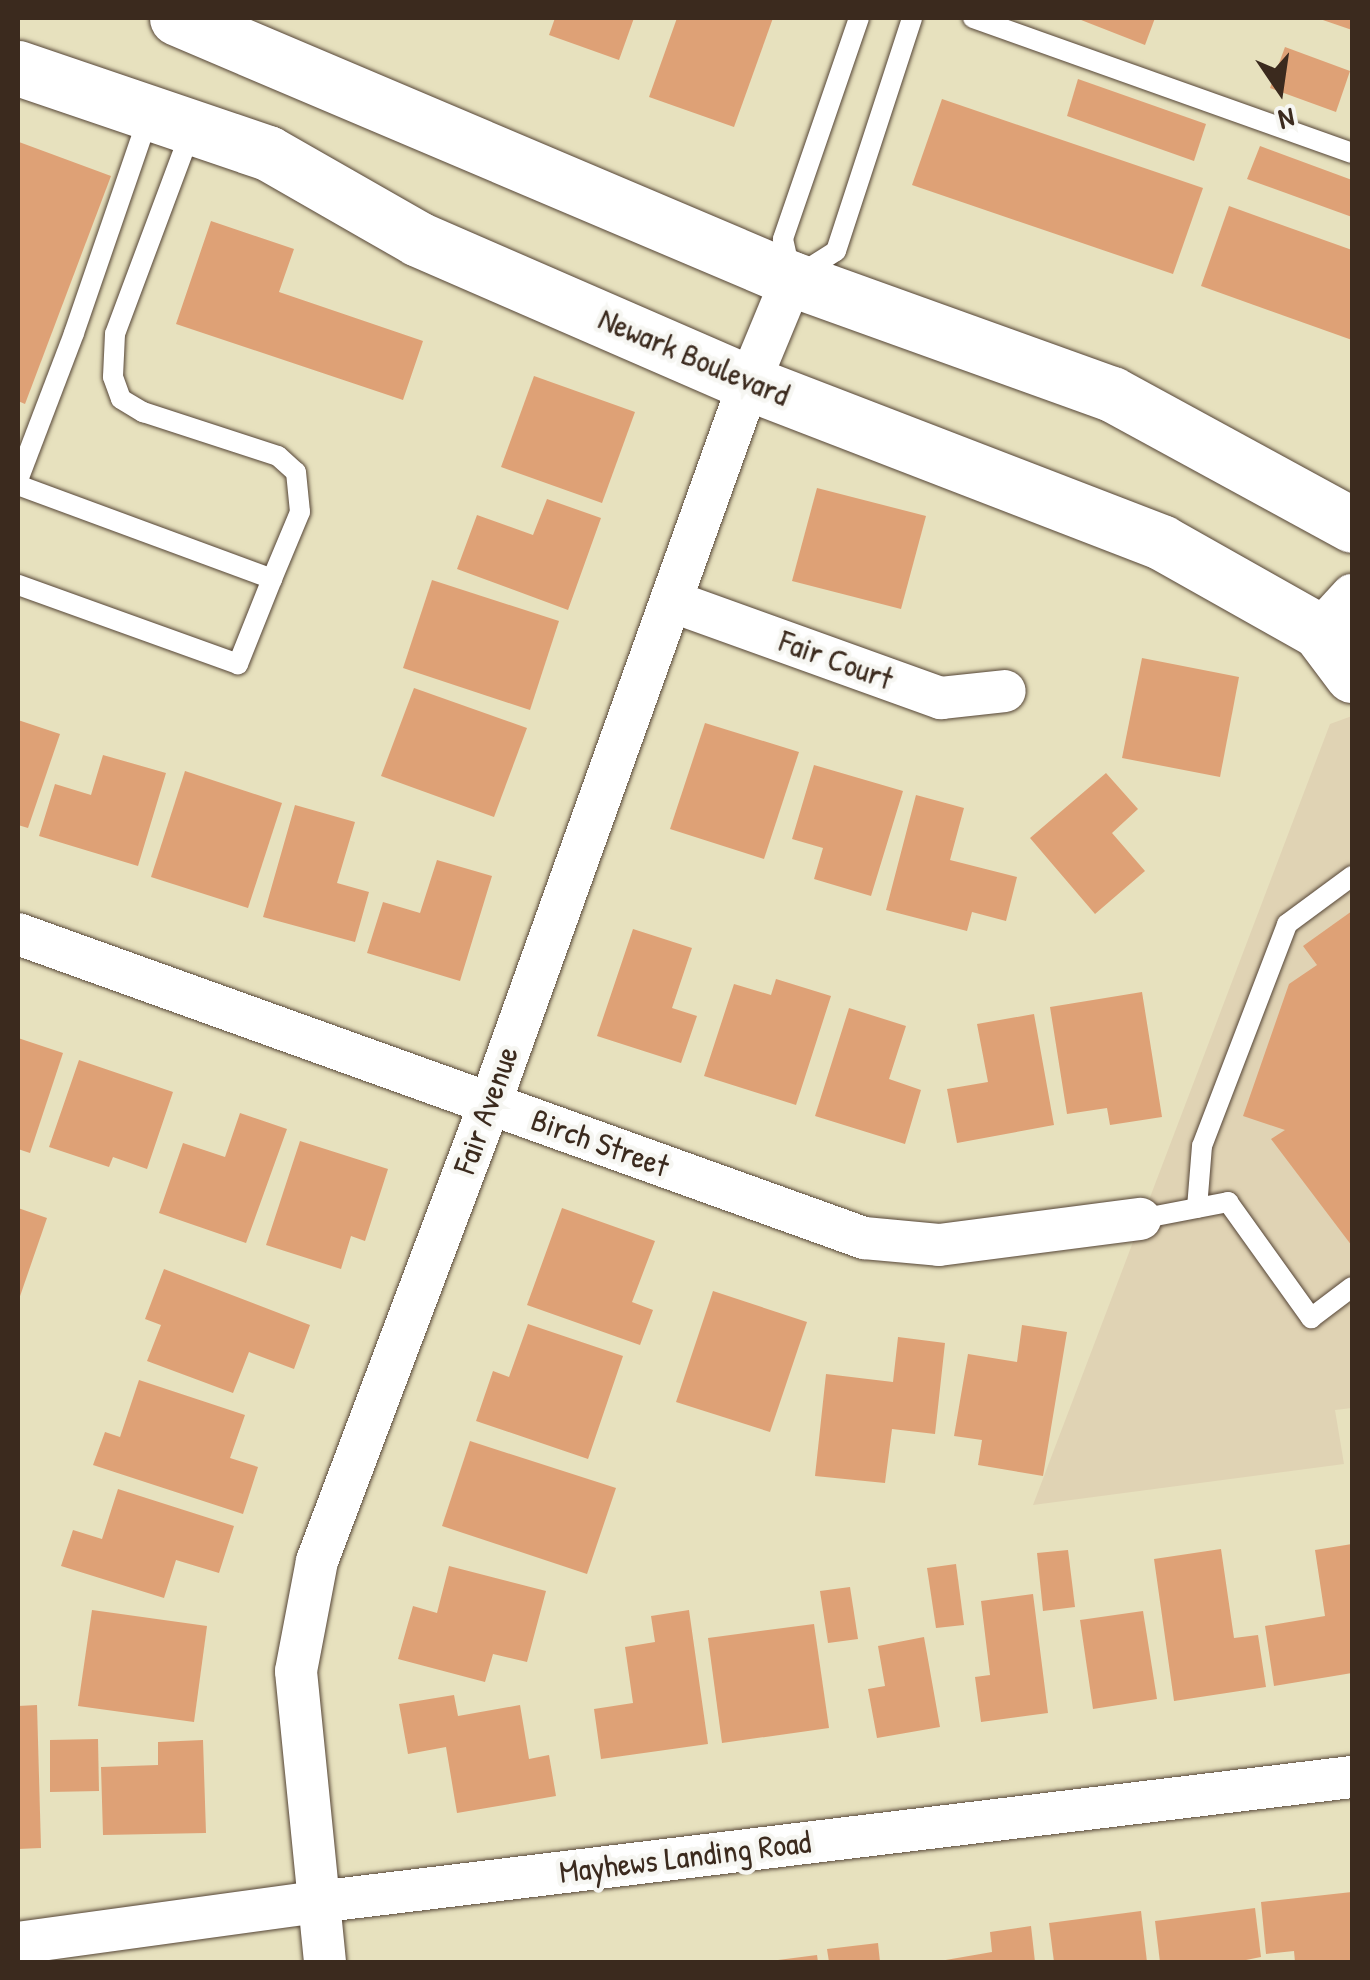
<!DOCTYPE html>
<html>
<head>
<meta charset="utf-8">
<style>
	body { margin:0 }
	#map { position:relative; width:1370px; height:1980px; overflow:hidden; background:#e7e1be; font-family:"Patrick Hand",sans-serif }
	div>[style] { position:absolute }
	.built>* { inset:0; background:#e0d3b4 }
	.building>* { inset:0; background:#dea176 }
	.roads { filter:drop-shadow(0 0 2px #554536) drop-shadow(0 0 2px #554536) }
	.service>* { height:20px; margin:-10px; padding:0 10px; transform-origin:10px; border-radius:10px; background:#fff }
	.minor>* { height:42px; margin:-21px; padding:0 21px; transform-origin:21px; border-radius:21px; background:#fff }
	.primary>* { height:55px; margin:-27.5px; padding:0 27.5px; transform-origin:27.5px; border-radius:27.5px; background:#fff }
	span { translate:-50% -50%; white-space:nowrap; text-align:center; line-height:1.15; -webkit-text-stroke:9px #f6f6f2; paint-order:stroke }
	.street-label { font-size:32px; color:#3b2a1e }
	.frame { position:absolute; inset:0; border:20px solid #3b2a1e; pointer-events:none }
	.north { position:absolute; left:1230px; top:40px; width:100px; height:100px; -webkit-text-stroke:8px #f6f6f2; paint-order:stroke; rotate:167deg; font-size:28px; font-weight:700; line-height:40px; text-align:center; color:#3b2a1e }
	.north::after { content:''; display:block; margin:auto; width:35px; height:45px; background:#3b2a1e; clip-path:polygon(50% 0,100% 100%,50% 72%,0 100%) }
</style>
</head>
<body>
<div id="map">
	<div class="built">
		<div style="clip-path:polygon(1352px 716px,1352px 1408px,1335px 1410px,1344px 1464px,1033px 1505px,1330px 724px)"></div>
	</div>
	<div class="building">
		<div style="clip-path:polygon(555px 18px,634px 18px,619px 60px,549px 35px)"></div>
		<div style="clip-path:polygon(677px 18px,773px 18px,734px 127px,649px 97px)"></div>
		<div style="clip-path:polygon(1076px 18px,1155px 18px,1145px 45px)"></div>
		<div style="clip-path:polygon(1317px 18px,1352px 18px,1352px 30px)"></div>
		<div style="clip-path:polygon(1285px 47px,1350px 71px,1336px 112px,1270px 88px)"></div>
		<div style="clip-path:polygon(1078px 79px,1206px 124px,1194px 161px,1067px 116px)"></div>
		<div style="clip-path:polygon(942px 99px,1203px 188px,1173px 274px,912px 185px)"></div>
		<div style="clip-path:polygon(19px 142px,111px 176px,25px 404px,18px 401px)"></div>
		<div style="clip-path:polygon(1260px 146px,1352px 180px,1352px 217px,1247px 179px)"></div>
		<div style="clip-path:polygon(1229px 206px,1352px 250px,1352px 340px,1201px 286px)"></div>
		<div style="clip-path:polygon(211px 221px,294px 249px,279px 292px,423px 341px,403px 400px,176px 324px)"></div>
		<div style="clip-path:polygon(534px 376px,635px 412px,602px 503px,501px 467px)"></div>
		<div style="clip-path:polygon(817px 488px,926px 516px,901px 609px,792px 581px)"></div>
		<div style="clip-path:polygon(547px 499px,601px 518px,568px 610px,457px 569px,477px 515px,533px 535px)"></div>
		<div style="clip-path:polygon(432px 580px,559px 621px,530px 710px,403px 668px)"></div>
		<div style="clip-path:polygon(1142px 658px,1239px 677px,1220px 777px,1122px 758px)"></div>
		<div style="clip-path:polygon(414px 688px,527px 728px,494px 817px,381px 776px)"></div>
		<div style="clip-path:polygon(18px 720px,60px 734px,28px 828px,18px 825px)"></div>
		<div style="clip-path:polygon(705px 723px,799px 752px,764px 859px,670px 829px)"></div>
		<div style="clip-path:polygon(103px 755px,166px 773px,138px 866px,39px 836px,55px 784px,91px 795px)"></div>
		<div style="clip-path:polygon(814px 765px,903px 791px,871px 896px,814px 879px,823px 848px,792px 839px)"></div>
		<div style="clip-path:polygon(185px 771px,282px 803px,248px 908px,151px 877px)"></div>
		<div style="clip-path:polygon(1106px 773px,1138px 809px,1112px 833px,1145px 871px,1095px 914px,1030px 838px)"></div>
		<div style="clip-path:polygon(916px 795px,964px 808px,950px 860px,1017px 877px,1006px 921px,972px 912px,967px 931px,886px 910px)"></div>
		<div style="clip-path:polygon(295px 805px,355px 822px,337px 883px,369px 892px,355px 942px,263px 917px)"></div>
		<div style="clip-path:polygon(437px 860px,492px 876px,460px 981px,367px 953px,383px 902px,420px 913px)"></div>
		<div style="clip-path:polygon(1352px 911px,1352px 1246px,1271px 1139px,1285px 1130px,1243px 1116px,1289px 984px,1317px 965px,1303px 946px)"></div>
		<div style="clip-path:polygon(633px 929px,692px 948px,672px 1008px,697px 1016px,681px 1063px,597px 1036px)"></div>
		<div style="clip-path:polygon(776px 979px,831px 996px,796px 1105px,704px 1076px,734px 984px,771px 995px)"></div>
		<div style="clip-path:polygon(1142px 992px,1162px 1117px,1110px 1125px,1107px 1108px,1067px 1114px,1050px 1007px)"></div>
		<div style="clip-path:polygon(849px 1008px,906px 1026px,889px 1079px,921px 1090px,905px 1144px,815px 1116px)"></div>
		<div style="clip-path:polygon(1034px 1014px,1054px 1125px,957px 1143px,947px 1089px,988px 1082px,977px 1024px)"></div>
		<div style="clip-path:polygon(18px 1038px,63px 1053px,30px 1153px,18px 1149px)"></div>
		<div style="clip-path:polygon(79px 1060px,173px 1092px,147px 1169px,113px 1157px,109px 1167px,49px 1147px)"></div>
		<div style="clip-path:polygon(240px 1113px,287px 1129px,246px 1243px,159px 1213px,183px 1143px,225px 1157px)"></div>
		<div style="clip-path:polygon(300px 1141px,388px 1169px,365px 1241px,351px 1236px,341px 1269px,266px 1245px)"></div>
		<div style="clip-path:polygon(18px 1208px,47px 1218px,18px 1302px)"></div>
		<div style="clip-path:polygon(562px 1208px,655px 1241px,632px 1302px,653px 1310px,640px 1345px,527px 1305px)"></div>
		<div style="clip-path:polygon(164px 1269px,310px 1325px,294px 1369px,249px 1352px,233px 1393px,147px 1361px,161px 1325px,145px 1319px)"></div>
		<div style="clip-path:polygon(713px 1291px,807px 1322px,770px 1432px,676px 1402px)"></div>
		<div style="clip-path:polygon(528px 1324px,623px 1356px,588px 1459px,476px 1421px,493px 1371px,509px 1377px)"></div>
		<div style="clip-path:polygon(1022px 1325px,1067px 1332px,1043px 1476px,978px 1465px,982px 1440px,954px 1436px,968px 1354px,1017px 1362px)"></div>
		<div style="clip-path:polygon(898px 1337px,945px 1343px,935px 1434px,892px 1429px,885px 1483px,815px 1476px,826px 1374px,893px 1382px)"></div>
		<div style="clip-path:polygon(139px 1380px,245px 1415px,230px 1458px,258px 1467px,243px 1514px,93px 1465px,105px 1432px,120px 1437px)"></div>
		<div style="clip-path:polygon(470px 1441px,616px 1488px,587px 1574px,442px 1526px)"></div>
		<div style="clip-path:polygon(118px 1489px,234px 1526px,219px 1573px,176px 1560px,164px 1598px,61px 1566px,73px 1530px,102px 1539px)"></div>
		<div style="clip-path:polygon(1352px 1544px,1352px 1673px,1274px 1686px,1265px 1626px,1325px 1616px,1315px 1550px)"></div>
		<div style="clip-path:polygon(1221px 1549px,1234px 1638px,1258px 1635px,1266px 1687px,1174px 1701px,1154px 1559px)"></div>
		<div style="clip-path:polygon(1068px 1550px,1075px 1607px,1043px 1611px,1037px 1553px)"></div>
		<div style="clip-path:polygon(956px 1564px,964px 1625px,936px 1628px,927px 1568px)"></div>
		<div style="clip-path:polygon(449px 1566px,546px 1591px,527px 1662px,493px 1654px,485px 1682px,398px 1659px,413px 1606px,437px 1613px)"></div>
		<div style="clip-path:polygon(850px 1587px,858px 1639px,828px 1643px,820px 1591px)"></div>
		<div style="clip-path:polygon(1033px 1594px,1048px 1713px,981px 1722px,975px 1677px,990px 1675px,981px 1601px)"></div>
		<div style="clip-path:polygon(92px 1610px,207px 1626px,194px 1722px,78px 1706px)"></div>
		<div style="clip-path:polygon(689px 1610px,708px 1744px,601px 1759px,594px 1709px,633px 1703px,625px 1647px,655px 1642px,651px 1616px)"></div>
		<div style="clip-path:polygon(1143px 1611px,1157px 1699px,1093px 1709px,1080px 1620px)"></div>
		<div style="clip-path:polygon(814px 1624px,829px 1728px,722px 1743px,708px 1638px)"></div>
		<div style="clip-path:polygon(924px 1637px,940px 1727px,877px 1738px,868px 1689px,885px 1686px,878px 1646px)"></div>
		<div style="clip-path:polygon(454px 1695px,458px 1716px,520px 1705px,529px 1759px,549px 1755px,556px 1796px,457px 1813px,446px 1747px,408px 1754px,399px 1704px)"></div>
		<div style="clip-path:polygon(37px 1705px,41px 1848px,18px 1849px,18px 1706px)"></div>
		<div style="clip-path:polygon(98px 1739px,99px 1791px,50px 1792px,50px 1740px)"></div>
		<div style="clip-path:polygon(203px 1740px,206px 1833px,103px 1835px,101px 1767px,158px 1765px,158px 1742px)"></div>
		<div style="clip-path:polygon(1352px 1892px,1352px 1962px,1295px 1962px,1294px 1951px,1266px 1954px,1261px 1902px)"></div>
		<div style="clip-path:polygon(1255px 1908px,1261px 1957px,1236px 1962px,1160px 1962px,1155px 1921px)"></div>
		<div style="clip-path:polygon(1141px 1911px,1147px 1962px,1054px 1962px,1049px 1923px)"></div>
		<div style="clip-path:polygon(1031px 1926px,1035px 1962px,934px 1962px,992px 1952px,990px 1932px)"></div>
		<div style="clip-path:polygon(878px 1943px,880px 1962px,829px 1962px,827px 1949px)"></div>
		<div style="clip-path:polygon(817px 1955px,818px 1962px,778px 1962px,778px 1960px)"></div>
	</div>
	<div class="roads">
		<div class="service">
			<div style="left:859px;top:18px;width:234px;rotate:109deg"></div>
			<div style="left:783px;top:239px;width:41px;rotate:77.3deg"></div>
			<div style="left:792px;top:279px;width:52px;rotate:-32.5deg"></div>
			<div style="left:836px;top:251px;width:245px;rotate:-71.9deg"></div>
			<div style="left:973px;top:18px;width:402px;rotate:19.6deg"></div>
			<div style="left:192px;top:128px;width:220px;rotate:110.5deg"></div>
			<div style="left:115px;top:334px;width:43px;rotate:92.7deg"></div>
			<div style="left:113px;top:377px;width:23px;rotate:70deg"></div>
			<div style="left:121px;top:399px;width:26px;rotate:31deg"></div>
			<div style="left:143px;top:412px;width:142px;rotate:18.1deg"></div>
			<div style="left:278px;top:456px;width:24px;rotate:42deg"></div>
			<div style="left:296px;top:472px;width:40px;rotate:84.3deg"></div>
			<div style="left:300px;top:512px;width:73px;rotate:112.7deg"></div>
			<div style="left:18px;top:480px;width:157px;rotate:-69.1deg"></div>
			<div style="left:74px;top:333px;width:231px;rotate:-71deg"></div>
			<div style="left:18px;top:485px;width:271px;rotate:20.3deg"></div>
			<div style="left:272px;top:579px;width:92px;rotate:111.8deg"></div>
			<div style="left:238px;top:664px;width:234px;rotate:-160.2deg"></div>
			<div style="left:1197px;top:1208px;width:62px;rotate:-85.4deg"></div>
			<div style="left:1202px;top:1146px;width:238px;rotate:-69deg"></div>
			<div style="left:1287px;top:924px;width:81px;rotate:-36.4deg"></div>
			<div style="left:1140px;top:1219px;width:90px;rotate:-10.9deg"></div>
			<div style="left:1228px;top:1202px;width:143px;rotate:54.4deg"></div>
			<div style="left:1311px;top:1318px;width:51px;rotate:-37.1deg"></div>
		</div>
		<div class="minor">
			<div style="left:671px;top:601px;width:287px;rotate:19.8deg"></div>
			<div style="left:941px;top:698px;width:64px;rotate:-6.2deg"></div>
			<div style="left:1319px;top:631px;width:49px;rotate:-47.5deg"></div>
			<div style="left:18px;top:934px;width:899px;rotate:19.77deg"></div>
			<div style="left:864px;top:1238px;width:75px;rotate:5.3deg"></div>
			<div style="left:939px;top:1245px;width:203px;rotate:-7.4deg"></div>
			<div style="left:18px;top:1943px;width:302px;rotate:-7.8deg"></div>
			<div style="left:317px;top:1902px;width:1043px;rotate:-6.89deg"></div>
			<div style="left:325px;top:1962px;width:292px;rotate:-95.7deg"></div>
			<div style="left:296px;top:1671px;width:112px;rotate:-79.2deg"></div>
			<div style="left:317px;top:1561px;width:489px;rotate:-69.3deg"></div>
			<div style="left:490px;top:1104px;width:766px;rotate:-70.24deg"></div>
			<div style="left:749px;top:383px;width:113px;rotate:-67.5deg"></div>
		</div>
		<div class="primary">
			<div style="left:177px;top:18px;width:668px;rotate:23deg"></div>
			<div style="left:792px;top:279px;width:340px;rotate:19.8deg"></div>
			<div style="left:1112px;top:394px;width:273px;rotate:28.6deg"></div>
			<div style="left:18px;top:68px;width:264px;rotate:18.8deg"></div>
			<div style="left:268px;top:153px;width:173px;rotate:29.8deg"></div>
			<div style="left:418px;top:239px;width:361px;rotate:23.5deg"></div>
			<div style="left:749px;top:383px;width:442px;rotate:21.1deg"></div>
			<div style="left:1161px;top:542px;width:181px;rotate:29.4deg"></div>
			<div style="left:1319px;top:631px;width:55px;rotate:53.1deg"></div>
		</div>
	</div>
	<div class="street-label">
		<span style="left:694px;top:357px;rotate:23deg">Newark Boulevard</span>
		<span style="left:836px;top:660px;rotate:20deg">Fair Court</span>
		<span style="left:486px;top:1110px;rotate:-70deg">Fair Avenue</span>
		<span style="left:600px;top:1143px;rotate:20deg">Birch Street</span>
		<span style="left:685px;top:1857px;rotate:-7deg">Mayhews Landing Road</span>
	</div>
	<div class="frame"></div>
	<div class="north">N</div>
</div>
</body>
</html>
